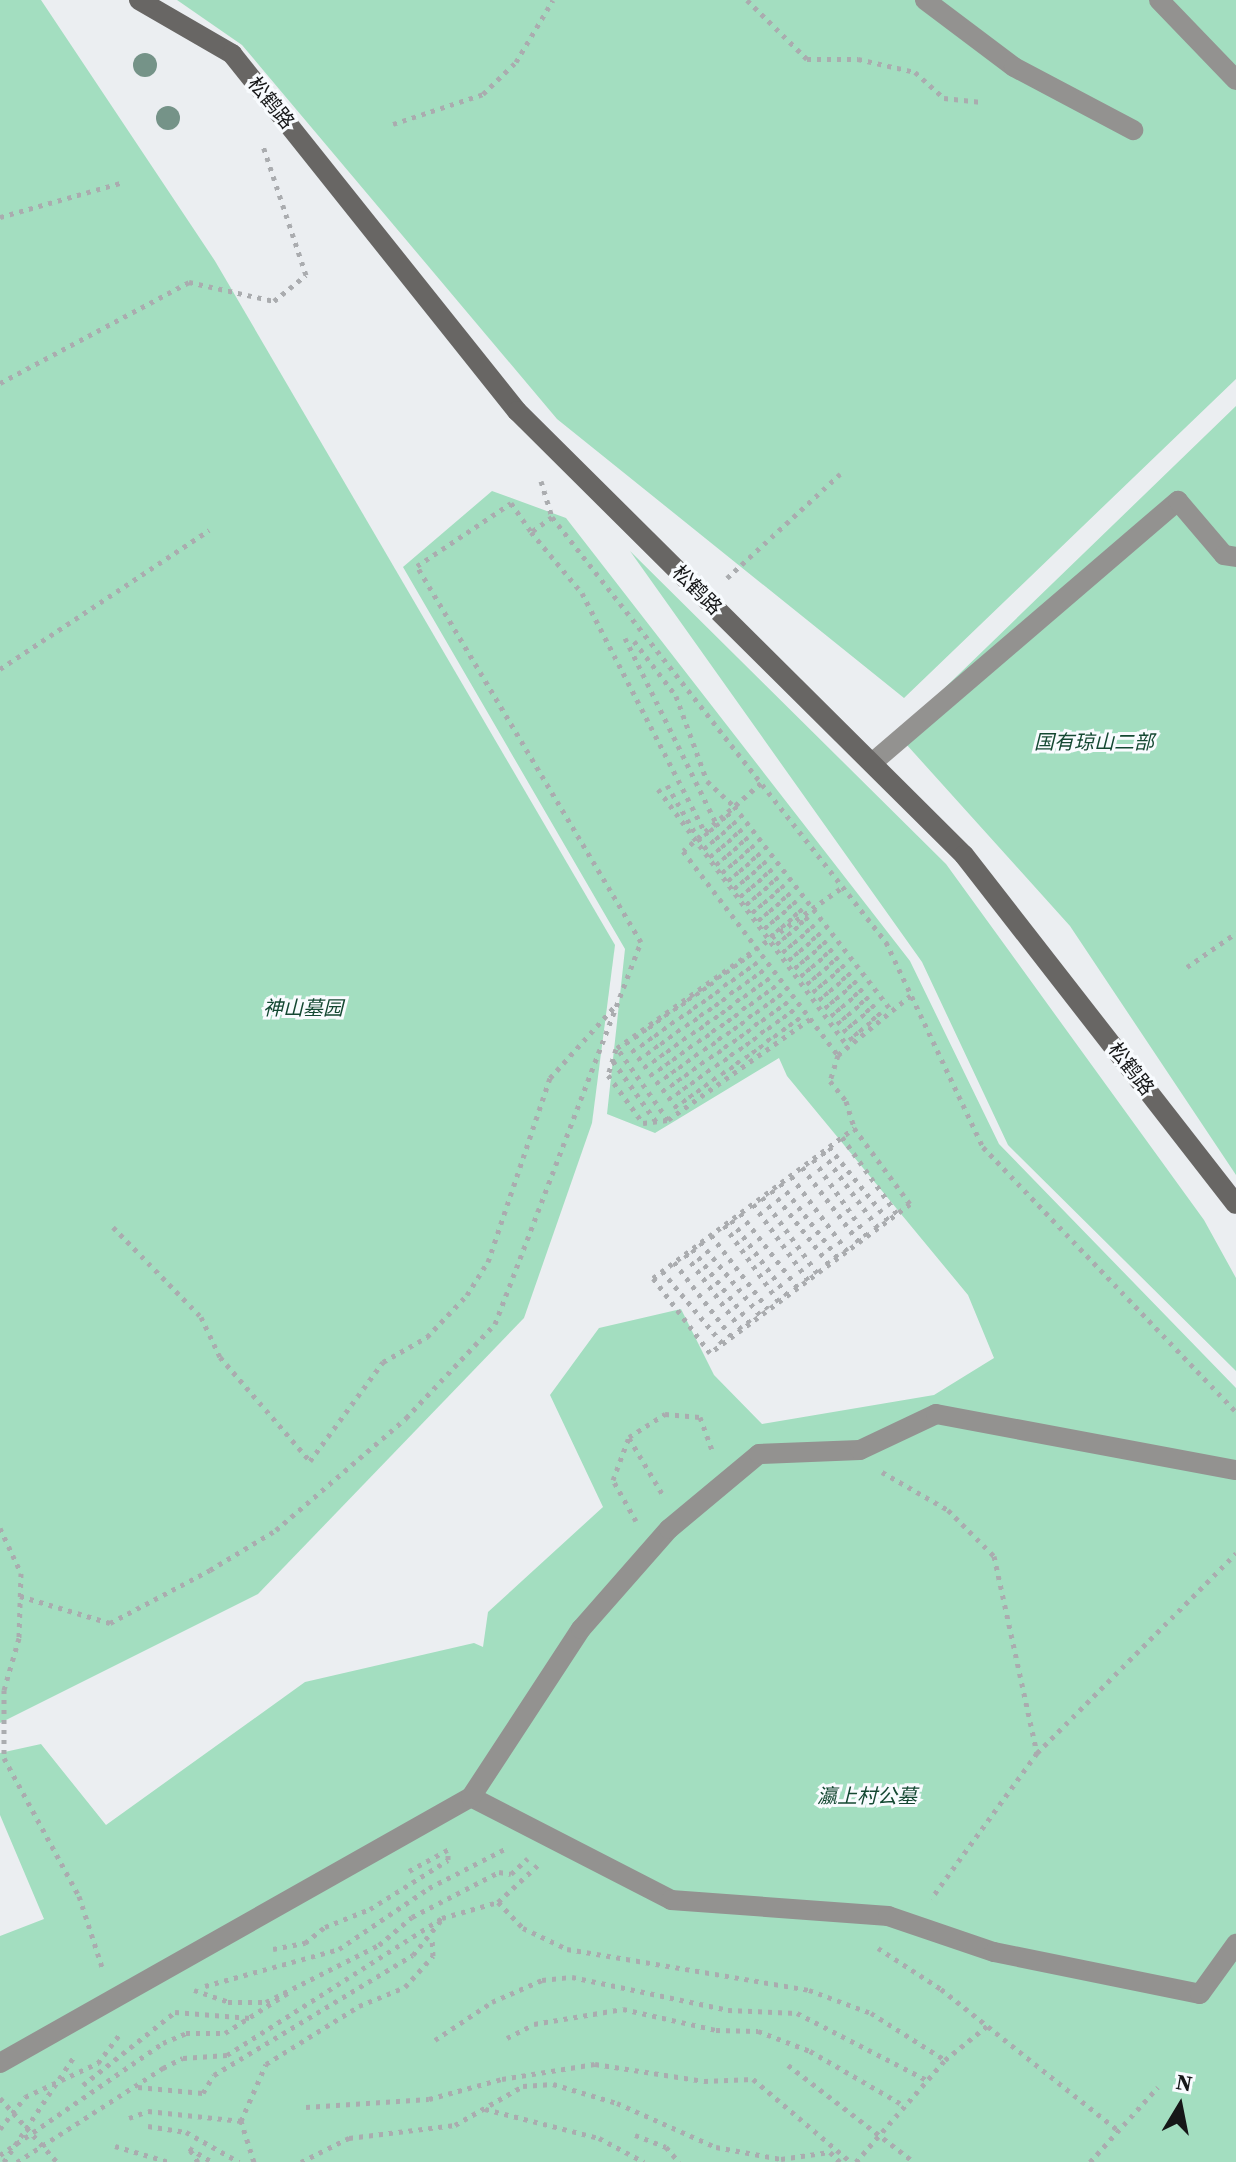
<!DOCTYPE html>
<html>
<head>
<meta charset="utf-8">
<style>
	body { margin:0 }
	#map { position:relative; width:1236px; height:2162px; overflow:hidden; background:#ebeef1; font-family:"Source Serif 4","Noto Sans SC",serif }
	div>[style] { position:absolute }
	.green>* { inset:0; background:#a3dec0 }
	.path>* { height:5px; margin-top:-2.5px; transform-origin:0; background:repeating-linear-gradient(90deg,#aaacaf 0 4px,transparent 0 10px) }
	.lane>* { height:20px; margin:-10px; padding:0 10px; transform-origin:10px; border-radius:10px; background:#939290 }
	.secondary>* { height:20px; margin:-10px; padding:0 10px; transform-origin:10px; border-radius:10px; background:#686664 }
	.trees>* { width:24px; height:24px; margin:-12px; border-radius:50%; background:#759388 }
	span { translate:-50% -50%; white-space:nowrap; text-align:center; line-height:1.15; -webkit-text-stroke:6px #f8fbfe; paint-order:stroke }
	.street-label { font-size:20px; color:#161718 }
	.park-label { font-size:20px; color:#144832; font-style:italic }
	.north { position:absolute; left:1140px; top:2066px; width:80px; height:80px; -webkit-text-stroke:6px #f8fbfe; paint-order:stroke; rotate:10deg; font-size:22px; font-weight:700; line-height:32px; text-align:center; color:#161718 }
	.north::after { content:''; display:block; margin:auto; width:28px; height:36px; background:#161718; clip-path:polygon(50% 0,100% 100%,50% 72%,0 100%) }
</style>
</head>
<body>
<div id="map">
	<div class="green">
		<div style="clip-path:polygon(0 0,41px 0,215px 261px,615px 945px,592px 1123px,524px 1318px,258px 1594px,0 1723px)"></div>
		<div style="clip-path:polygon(177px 0,1236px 0,1236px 379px,904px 698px,557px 419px,242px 45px)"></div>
		<div style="clip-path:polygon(1236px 406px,1236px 1175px,1070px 926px,897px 734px)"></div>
		<div style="clip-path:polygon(492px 491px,566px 518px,910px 961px,999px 1144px,1236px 1388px,1236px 2162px,0 2162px,0 1936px,44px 1919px,0 1815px,0 1753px,41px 1744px,106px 1825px,305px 1682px,474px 1643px,483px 1647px,488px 1612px,603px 1507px,550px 1395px,599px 1328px,681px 1309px,714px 1375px,762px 1424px,934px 1395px,994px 1358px,968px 1295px,787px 1076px,779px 1058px,655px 1133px,607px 1114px,625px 949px,403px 567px)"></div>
		<div style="clip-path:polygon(630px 551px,946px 864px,1204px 1220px,1236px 1278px,1236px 1371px,1008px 1145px,922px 962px)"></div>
	</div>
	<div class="path">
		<div style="left:747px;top:0;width:84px;rotate:44.5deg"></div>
		<div style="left:807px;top:59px;width:51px"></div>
		<div style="left:858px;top:59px;width:58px;rotate:12.8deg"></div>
		<div style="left:915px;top:72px;width:39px;rotate:42deg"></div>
		<div style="left:944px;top:98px;width:38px;rotate:6deg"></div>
		<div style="left:393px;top:124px;width:95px;rotate:-18.4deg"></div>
		<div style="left:483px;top:94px;width:46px;rotate:-44.1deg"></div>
		<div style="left:516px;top:62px;width:72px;rotate:-59.2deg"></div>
		<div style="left:0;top:217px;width:129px;rotate:-15.8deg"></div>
		<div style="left:0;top:383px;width:214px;rotate:-28.1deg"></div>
		<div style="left:189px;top:282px;width:87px;rotate:12.6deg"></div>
		<div style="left:274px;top:301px;width:41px;rotate:-39.1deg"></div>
		<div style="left:306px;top:275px;width:136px;rotate:-108.4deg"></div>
		<div style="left:541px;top:481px;width:38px;rotate:73deg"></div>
		<div style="left:552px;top:517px;width:541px;rotate:51.84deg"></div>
		<div style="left:886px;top:942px;width:227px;rotate:64.7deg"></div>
		<div style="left:983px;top:1147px;width:366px;rotate:46.3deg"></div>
		<div style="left:552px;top:517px;width:26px;rotate:144deg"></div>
		<div style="left:531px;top:532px;width:80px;rotate:50.1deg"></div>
		<div style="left:582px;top:593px;width:269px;rotate:62.8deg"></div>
		<div style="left:705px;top:832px;width:257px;rotate:53.2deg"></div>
		<div style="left:727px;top:578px;width:154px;rotate:-42.6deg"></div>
		<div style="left:625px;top:638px;width:206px;rotate:63.8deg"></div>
		<div style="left:716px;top:823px;width:257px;rotate:52.6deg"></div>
		<div style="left:634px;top:641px;width:69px;rotate:52.6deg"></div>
		<div style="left:676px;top:696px;width:90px;rotate:70deg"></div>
		<div style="left:707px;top:781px;width:37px;rotate:43deg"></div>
		<div style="left:734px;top:806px;width:259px;rotate:52.4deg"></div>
		<div style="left:0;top:669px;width:251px;rotate:-33.6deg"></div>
		<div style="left:761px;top:783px;width:103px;rotate:138.9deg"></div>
		<div style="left:683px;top:851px;width:256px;rotate:52.8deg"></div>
		<div style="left:838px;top:1055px;width:94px;rotate:-39.4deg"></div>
		<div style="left:667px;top:785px;width:61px;rotate:59.7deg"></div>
		<div style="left:698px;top:838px;width:257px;rotate:52.6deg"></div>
		<div style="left:658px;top:789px;width:320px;rotate:53.6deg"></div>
		<div style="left:727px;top:813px;width:257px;rotate:52.9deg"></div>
		<div style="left:722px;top:817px;width:258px;rotate:53deg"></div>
		<div style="left:710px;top:828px;width:257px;rotate:53.2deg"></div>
		<div style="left:748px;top:954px;width:88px;rotate:52.4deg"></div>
		<div style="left:741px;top:959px;width:89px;rotate:52.7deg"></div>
		<div style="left:734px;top:964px;width:89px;rotate:52.7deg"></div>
		<div style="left:1187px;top:967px;width:60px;rotate:-34.8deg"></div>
		<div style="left:726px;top:970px;width:88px;rotate:52.9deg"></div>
		<div style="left:718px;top:975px;width:89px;rotate:51.8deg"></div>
		<div style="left:710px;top:982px;width:88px;rotate:51.4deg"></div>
		<div style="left:703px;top:987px;width:88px;rotate:51.4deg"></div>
		<div style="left:696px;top:992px;width:88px;rotate:51.4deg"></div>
		<div style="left:688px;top:997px;width:88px;rotate:52.4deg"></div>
		<div style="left:682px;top:1002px;width:88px;rotate:52.9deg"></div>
		<div style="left:674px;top:1007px;width:89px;rotate:53.3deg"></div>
		<div style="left:665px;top:1013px;width:89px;rotate:53.3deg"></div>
		<div style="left:657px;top:1019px;width:89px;rotate:53.3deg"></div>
		<div style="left:810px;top:1019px;width:174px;rotate:144.6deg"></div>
		<div style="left:668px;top:1120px;width:88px;rotate:-125.3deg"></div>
		<div style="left:617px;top:1048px;width:277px;rotate:-35.5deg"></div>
		<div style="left:649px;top:1025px;width:88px;rotate:52.9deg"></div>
		<div style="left:643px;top:1029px;width:89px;rotate:54.2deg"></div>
		<div style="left:635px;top:1035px;width:89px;rotate:53.3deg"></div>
		<div style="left:626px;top:1041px;width:89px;rotate:52.7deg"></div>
		<div style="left:616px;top:1049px;width:27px;rotate:107deg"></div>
		<div style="left:608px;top:1075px;width:59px;rotate:53.9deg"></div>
		<div style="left:643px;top:1123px;width:25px;rotate:-7deg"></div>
		<div style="left:838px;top:1055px;width:27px;rotate:107deg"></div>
		<div style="left:830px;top:1081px;width:26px;rotate:51deg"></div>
		<div style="left:846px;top:1101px;width:28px;rotate:73deg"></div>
		<div style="left:854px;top:1128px;width:94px;rotate:53.6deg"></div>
		<div style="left:910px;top:1204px;width:249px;rotate:143.3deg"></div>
		<div style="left:710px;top:1353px;width:94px;rotate:-127.2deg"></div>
		<div style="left:653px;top:1278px;width:251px;rotate:-36.7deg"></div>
		<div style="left:613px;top:1061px;width:76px;rotate:54.6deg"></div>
		<div style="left:842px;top:1137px;width:95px;rotate:54.5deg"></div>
		<div style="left:829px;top:1147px;width:94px;rotate:51.1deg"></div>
		<div style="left:822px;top:1152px;width:94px;rotate:53.6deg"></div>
		<div style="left:813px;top:1159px;width:94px;rotate:55deg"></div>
		<div style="left:802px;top:1167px;width:94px;rotate:52.8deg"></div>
		<div style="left:791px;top:1176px;width:94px;rotate:53.3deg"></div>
		<div style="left:780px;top:1183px;width:95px;rotate:52.3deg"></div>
		<div style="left:771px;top:1190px;width:94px;rotate:51.9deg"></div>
		<div style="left:762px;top:1197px;width:94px;rotate:54.1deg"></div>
		<div style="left:753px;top:1204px;width:94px;rotate:54.1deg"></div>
		<div style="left:740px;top:1213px;width:95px;rotate:52.3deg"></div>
		<div style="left:731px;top:1220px;width:94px;rotate:53.3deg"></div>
		<div style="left:724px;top:1225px;width:95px;rotate:54.5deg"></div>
		<div style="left:113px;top:1227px;width:126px;rotate:45.6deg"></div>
		<div style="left:201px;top:1317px;width:44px;rotate:64.6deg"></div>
		<div style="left:220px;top:1357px;width:138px;rotate:49.1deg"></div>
		<div style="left:310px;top:1461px;width:123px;rotate:-53.6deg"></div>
		<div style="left:383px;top:1362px;width:51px;rotate:-29.6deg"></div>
		<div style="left:427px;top:1337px;width:58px;rotate:-46.4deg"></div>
		<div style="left:467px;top:1295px;width:39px;rotate:-58deg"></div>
		<div style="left:488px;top:1262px;width:194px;rotate:-71.4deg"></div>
		<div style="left:550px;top:1078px;width:98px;rotate:-47.9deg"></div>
		<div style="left:711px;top:1235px;width:93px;rotate:52.4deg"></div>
		<div style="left:700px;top:1242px;width:94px;rotate:50.6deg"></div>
		<div style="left:692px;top:1249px;width:94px;rotate:51.9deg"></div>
		<div style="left:685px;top:1254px;width:94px;rotate:53.3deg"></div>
		<div style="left:674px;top:1262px;width:93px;rotate:52.4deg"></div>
		<div style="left:662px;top:1271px;width:94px;rotate:50.2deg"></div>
		<div style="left:629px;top:1438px;width:66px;rotate:59.2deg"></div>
		<div style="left:882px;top:1472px;width:76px;rotate:29.9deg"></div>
		<div style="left:948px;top:1510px;width:65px;rotate:45deg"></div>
		<div style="left:994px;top:1556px;width:202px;rotate:77.7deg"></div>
		<div style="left:1037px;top:1753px;width:180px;rotate:126deg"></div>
		<div style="left:636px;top:1521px;width:47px;rotate:-119.3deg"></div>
		<div style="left:613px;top:1480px;width:46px;rotate:-69.6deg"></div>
		<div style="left:629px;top:1437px;width:43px;rotate:-32.6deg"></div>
		<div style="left:665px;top:1414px;width:35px;rotate:5deg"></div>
		<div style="left:700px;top:1417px;width:38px;rotate:70deg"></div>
		<div style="left:0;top:1528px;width:50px;rotate:65deg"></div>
		<div style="left:21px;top:1573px;width:65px;rotate:91.8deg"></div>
		<div style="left:19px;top:1638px;width:54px;rotate:106.1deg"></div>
		<div style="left:4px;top:1690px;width:68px;rotate:90deg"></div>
		<div style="left:4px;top:1758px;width:157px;rotate:61.5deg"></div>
		<div style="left:79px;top:1896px;width:78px;rotate:72deg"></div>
		<div style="left:20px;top:1596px;width:94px;rotate:16.7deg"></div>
		<div style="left:110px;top:1623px;width:113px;rotate:-27.9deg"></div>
		<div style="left:210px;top:1570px;width:77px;rotate:-31.2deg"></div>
		<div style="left:276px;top:1530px;width:172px;rotate:-40.7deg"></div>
		<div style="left:406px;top:1418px;width:129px;rotate:-46.6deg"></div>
		<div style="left:495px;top:1324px;width:409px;rotate:-69.1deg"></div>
		<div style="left:641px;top:942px;width:438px;rotate:-120.8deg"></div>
		<div style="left:417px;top:566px;width:113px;rotate:-33.8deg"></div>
		<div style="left:511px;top:503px;width:35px;rotate:55deg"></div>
		<div style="left:1037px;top:1753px;width:282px;rotate:-45.1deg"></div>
		<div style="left:409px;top:1871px;width:46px;rotate:-28.8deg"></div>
		<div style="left:498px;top:1902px;width:36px;rotate:46deg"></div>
		<div style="left:523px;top:1928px;width:49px;rotate:25.5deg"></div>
		<div style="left:567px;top:1949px;width:245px;rotate:9.6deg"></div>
		<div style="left:809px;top:1990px;width:66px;rotate:20.4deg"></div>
		<div style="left:871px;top:2013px;width:88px;rotate:32.4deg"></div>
		<div style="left:878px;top:1948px;width:75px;rotate:33.1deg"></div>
		<div style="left:941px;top:1989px;width:228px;rotate:38.6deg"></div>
		<div style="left:273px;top:1949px;width:33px;rotate:-11deg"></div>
		<div style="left:305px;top:1943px;width:26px;rotate:-39deg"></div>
		<div style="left:325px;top:1927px;width:48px;rotate:-21.8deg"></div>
		<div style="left:370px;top:1909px;width:92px;rotate:-32.1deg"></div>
		<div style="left:448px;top:1860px;width:9px;rotate:-90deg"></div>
		<div style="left:205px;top:1986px;width:139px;rotate:-15.4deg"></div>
		<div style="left:339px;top:1949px;width:109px;rotate:-34.1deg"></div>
		<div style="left:429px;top:1888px;width:85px;rotate:-27.2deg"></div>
		<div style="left:194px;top:1990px;width:36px;rotate:19deg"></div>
		<div style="left:228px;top:2002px;width:38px"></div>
		<div style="left:266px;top:2002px;width:127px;rotate:-26.8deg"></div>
		<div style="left:379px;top:1945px;width:43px;rotate:-40.3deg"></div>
		<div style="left:412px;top:1917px;width:98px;rotate:-27.3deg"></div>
		<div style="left:499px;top:1872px;width:12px;rotate:9deg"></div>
		<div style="left:511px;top:1874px;width:23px;rotate:-43deg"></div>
		<div style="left:507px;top:2038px;width:30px;rotate:-27deg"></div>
		<div style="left:534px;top:2024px;width:90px;rotate:-9.6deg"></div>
		<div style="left:623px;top:2009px;width:95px;rotate:12.7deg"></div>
		<div style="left:716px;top:2030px;width:42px;rotate:1.4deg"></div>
		<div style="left:758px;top:2031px;width:56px;rotate:21deg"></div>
		<div style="left:810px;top:2051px;width:110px;rotate:30.1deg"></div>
		<div style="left:435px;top:2040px;width:69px;rotate:-33.7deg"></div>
		<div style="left:492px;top:2002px;width:55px;rotate:-23.7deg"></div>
		<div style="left:542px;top:1980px;width:30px;rotate:-6deg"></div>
		<div style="left:572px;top:1977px;width:159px;rotate:11.9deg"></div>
		<div style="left:728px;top:2010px;width:69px;rotate:2.5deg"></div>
		<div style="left:797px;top:2013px;width:146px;rotate:27.3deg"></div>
		<div style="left:788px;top:2065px;width:159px;rotate:37.6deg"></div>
		<div style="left:83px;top:2085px;width:117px;rotate:-38.4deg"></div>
		<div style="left:175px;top:2012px;width:76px;rotate:4.5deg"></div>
		<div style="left:138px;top:2087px;width:65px;rotate:5.3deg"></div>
		<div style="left:203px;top:2093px;width:21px;rotate:-59deg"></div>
		<div style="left:214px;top:2075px;width:232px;rotate:-31.1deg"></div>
		<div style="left:413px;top:1955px;width:46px;rotate:-51.1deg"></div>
		<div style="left:0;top:2098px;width:86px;rotate:48.3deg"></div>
		<div style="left:306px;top:2107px;width:123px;rotate:-3.7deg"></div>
		<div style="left:429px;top:2099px;width:76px;rotate:-15.3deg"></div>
		<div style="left:502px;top:2079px;width:94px;rotate:-9.2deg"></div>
		<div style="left:595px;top:2064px;width:110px;rotate:8.9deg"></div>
		<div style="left:704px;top:2081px;width:49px;rotate:-2.3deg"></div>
		<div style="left:753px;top:2079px;width:128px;rotate:40.3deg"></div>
		<div style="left:485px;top:2109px;width:118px;rotate:14.3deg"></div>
		<div style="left:599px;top:2138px;width:51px;rotate:28.1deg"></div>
		<div style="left:129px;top:2118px;width:20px;rotate:-20deg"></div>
		<div style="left:148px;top:2111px;width:94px;rotate:6.1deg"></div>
		<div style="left:148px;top:2126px;width:38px;rotate:9deg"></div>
		<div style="left:186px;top:2132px;width:61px;rotate:29.5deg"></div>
		<div style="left:0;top:2129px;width:41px;rotate:-52deg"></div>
		<div style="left:25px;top:2097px;width:81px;rotate:-25deg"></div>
		<div style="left:98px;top:2063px;width:38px;rotate:-53deg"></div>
		<div style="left:635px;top:2135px;width:33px;rotate:21deg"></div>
		<div style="left:666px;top:2147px;width:20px;rotate:49deg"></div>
		<div style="left:115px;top:2146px;width:56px;rotate:16.5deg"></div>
		<div style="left:0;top:2155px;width:198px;rotate:-34.5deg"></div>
		<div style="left:163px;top:2043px;width:25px;rotate:-23deg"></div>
		<div style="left:186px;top:2033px;width:39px"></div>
		<div style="left:225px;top:2033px;width:76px;rotate:-32.6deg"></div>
		<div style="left:4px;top:2162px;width:125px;rotate:-56.4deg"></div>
		<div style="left:17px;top:2162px;width:174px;rotate:-32.8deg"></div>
		<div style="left:163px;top:2068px;width:22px;rotate:-27deg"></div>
		<div style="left:183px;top:2058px;width:44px;rotate:-3.9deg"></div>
		<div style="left:227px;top:2055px;width:255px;rotate:-32.5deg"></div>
		<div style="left:442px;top:1918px;width:58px;rotate:-15.9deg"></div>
		<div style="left:498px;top:1902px;width:56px;rotate:-42.8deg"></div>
		<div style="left:198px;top:2162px;width:17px;rotate:-123deg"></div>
		<div style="left:189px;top:2148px;width:27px;rotate:31deg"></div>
		<div style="left:254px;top:2162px;width:43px;rotate:-107.6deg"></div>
		<div style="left:241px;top:2121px;width:62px;rotate:-66.3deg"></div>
		<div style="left:266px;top:2064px;width:110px;rotate:-31.9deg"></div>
		<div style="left:359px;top:2006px;width:50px;rotate:-22.4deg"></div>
		<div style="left:405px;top:1987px;width:42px;rotate:-47.9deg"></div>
		<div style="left:433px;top:1956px;width:19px;rotate:-93deg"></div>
		<div style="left:301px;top:2162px;width:54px;rotate:-26.6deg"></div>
		<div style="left:349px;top:2138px;width:107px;rotate:-7deg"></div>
		<div style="left:455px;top:2125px;width:78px;rotate:-29.8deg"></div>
		<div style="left:523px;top:2086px;width:30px;rotate:-4deg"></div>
		<div style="left:553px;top:2084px;width:67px;rotate:16.5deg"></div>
		<div style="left:617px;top:2103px;width:108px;rotate:24deg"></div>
		<div style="left:716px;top:2147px;width:66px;rotate:10.5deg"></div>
		<div style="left:781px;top:2159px;width:49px;rotate:-8.1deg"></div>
		<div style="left:830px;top:2152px;width:14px;rotate:45deg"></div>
		<div style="left:856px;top:2162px;width:135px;rotate:-48.9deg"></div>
		<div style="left:945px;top:2060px;width:54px;rotate:-39deg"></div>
		<div style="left:1090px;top:2162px;width:101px;rotate:-47.8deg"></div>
	</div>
	<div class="lane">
		<div style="left:925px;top:0;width:111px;rotate:37deg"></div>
		<div style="left:1014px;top:67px;width:135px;rotate:27.9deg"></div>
		<div style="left:1159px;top:0;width:111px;rotate:46.1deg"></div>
		<div style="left:872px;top:763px;width:403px;rotate:-40.6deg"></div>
		<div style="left:1178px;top:501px;width:71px;rotate:49.6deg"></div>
		<div style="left:1224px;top:555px;width:12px;rotate:9deg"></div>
		<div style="left:471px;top:1797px;width:225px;rotate:27.2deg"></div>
		<div style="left:671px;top:1900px;width:218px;rotate:4.2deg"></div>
		<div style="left:888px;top:1916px;width:112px;rotate:18.8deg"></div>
		<div style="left:994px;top:1952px;width:210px;rotate:11.5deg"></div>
		<div style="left:1200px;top:1994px;width:62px;rotate:-54.2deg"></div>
		<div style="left:0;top:2063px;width:541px;rotate:-29.46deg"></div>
		<div style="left:471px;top:1797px;width:201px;rotate:-56.8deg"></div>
		<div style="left:581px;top:1629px;width:133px;rotate:-48.7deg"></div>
		<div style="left:669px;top:1529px;width:117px;rotate:-39.8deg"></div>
		<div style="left:759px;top:1454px;width:101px;rotate:-2.3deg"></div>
		<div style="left:860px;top:1450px;width:84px;rotate:-25.3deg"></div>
		<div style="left:936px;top:1414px;width:305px;rotate:10.6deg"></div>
	</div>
	<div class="secondary">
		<div style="left:139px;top:0;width:108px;rotate:30.1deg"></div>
		<div style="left:232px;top:54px;width:457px;rotate:51.4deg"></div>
		<div style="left:517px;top:411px;width:630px;rotate:44.81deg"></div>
		<div style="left:964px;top:855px;width:442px;rotate:52.1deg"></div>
	</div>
	<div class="trees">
		<div style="left:145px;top:65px"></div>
		<div style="left:168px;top:118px"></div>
	</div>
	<div class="street-label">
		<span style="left:271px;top:103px;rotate:51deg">松鹤路</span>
		<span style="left:697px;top:590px;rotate:45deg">松鹤路</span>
		<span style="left:1131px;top:1069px;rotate:52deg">松鹤路</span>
	</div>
	<div class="park-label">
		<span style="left:1094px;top:742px">国有琼山二部</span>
		<span style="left:303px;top:1008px">神山墓园</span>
		<span style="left:867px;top:1796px">瀛上村公墓</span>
	</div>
	<div class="north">N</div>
</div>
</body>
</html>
